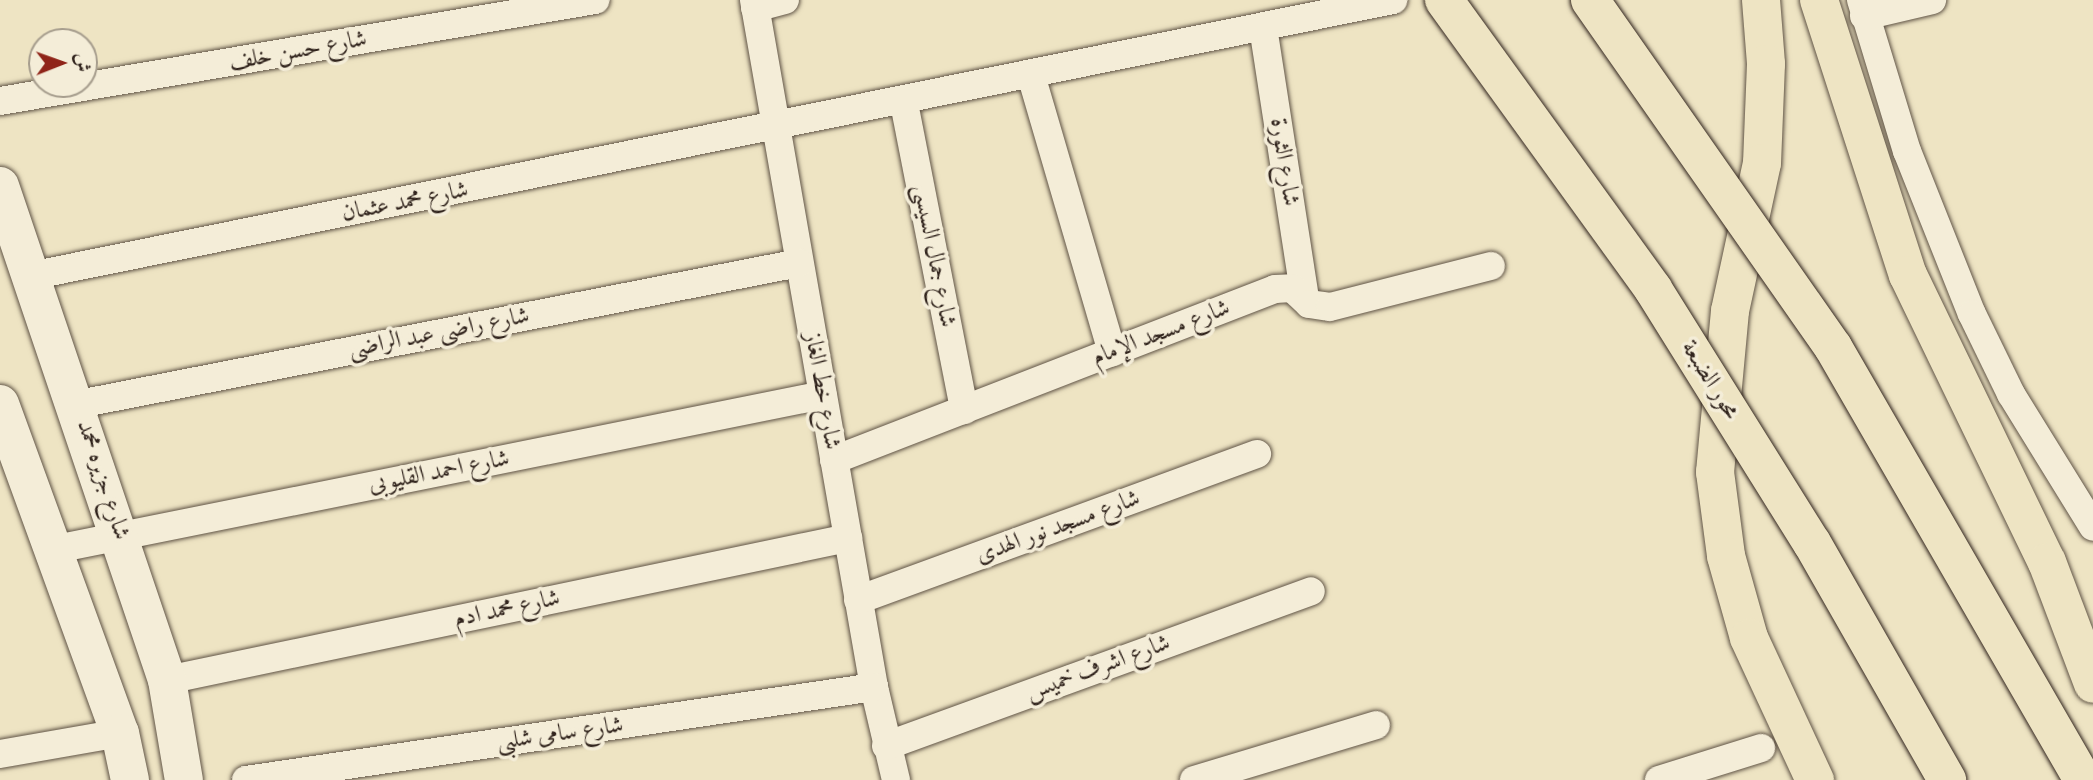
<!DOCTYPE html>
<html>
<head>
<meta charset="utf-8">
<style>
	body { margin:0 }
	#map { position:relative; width:2093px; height:780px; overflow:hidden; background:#eee4c3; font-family:"IM FELL DW Pica",Amiri,serif }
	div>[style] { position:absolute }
	.roads { filter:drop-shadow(0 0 2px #605446) drop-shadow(0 0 2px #605446) }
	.minor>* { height:28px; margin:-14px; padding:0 14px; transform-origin:14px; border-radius:14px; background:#f4edd8 }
	.secondary>* { height:38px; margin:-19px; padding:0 19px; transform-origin:19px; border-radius:19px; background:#f4edd8 }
	.motorway>* { height:38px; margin:-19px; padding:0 19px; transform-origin:19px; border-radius:19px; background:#eee4c3 }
	.bridges { filter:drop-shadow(0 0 2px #31241d) drop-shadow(0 0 2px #31241d) }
	.motorway-bridge>* { height:38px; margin:-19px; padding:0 19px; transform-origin:19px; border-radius:19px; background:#eee4c3 }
	span { translate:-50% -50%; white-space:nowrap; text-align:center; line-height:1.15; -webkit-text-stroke:7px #f4edd8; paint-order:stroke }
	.street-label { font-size:24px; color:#31241d }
	.north { position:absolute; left:28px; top:28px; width:70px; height:70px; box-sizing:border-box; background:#f4edd8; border:2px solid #a69d8d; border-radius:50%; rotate:89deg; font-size:19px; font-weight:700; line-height:28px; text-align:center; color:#31241d }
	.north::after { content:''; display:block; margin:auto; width:24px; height:32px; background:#8f2418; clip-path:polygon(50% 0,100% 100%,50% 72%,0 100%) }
</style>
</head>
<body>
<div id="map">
	<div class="roads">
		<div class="minor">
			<div style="left:754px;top:0;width:697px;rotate:80.09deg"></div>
			<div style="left:874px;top:687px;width:96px;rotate:76.7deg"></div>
			<div style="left:1861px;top:0;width:158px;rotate:73.1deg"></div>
			<div style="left:1907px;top:151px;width:175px;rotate:68.3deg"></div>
			<div style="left:1972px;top:314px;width:89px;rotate:64deg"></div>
			<div style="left:2011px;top:394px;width:156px;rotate:58.3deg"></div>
			<div style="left:755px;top:8px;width:31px;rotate:-15deg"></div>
			<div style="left:1864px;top:16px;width:70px;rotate:-13.2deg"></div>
			<div style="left:1263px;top:27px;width:273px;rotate:81.2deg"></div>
			<div style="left:1031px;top:75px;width:289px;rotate:73.7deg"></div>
			<div style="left:0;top:101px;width:604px;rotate:-9.63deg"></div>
			<div style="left:904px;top:103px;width:313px;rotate:78.9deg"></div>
			<div style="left:35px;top:275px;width:1386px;rotate:-11.45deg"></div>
			<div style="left:79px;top:404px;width:734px;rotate:-11.08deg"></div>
			<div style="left:834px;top:460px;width:473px;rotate:-21.2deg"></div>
			<div style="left:1275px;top:289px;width:17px;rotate:-3deg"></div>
			<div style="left:1292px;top:288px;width:23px;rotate:43deg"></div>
			<div style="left:1309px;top:304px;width:21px;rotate:8deg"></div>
			<div style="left:1330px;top:307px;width:166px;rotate:-14.3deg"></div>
			<div style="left:56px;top:549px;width:782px;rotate:-11.35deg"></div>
			<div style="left:858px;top:600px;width:425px;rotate:-20.1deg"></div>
			<div style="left:167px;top:680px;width:696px;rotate:-11.78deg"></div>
			<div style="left:886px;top:746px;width:452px;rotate:-20deg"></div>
			<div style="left:0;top:754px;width:122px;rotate:-9.9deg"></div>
			<div style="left:246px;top:780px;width:635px;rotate:-8.42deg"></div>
			<div style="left:1194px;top:780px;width:190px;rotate:-16.8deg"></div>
			<div style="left:1659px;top:780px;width:107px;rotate:-17.4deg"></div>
		</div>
		<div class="secondary">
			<div style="left:0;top:186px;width:521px;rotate:71.32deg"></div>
			<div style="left:167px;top:680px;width:101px;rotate:80.4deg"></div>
			<div style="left:0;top:404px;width:350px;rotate:70deg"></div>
			<div style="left:120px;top:733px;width:48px;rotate:78deg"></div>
		</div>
		<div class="motorway">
			<div style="left:1761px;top:0;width:64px;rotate:85.5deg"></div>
			<div style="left:1766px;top:64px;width:99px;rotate:92.3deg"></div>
			<div style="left:1762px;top:163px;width:151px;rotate:102.2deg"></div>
			<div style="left:1730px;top:311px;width:162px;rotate:95.3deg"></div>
			<div style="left:1715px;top:472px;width:85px;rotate:82.5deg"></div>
			<div style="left:1726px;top:556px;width:85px;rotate:74.3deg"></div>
			<div style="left:1749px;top:638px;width:157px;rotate:65.1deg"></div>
			<div style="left:1819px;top:0;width:289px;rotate:72.1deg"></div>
			<div style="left:1908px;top:275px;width:319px;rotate:64.2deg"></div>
			<div style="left:2047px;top:562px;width:130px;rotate:69.3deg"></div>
		</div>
	</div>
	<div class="bridges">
		<div class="motorway-bridge">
			<div style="left:1444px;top:0;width:357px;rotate:54.1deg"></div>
			<div style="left:1653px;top:289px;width:300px;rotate:58deg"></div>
			<div style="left:1812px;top:543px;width:273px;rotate:60.3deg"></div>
			<div style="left:1590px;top:0;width:424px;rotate:55deg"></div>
			<div style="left:1833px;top:347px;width:500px;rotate:60deg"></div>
		</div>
	</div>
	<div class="street-label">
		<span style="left:298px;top:51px;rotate:-10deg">شارع حسن خلف</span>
		<span style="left:1284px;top:162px;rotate:81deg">شارع الثورة</span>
		<span style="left:405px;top:202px;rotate:-11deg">شارع محمد عثمان</span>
		<span style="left:934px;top:256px;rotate:79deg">شارع جمال السيسى</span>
		<span style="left:439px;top:333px;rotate:-11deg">شارع راضى عبد الراضى</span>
		<span style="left:1161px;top:333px;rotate:-21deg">شارع مسجد الإمام</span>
		<span style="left:1710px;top:380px;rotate:58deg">محور الضبعة</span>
		<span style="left:822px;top:391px;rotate:80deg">شارع خط الغاز</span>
		<span style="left:439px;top:472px;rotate:-11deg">شارع احمد القليوبى</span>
		<span style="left:103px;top:480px;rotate:72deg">شارع جزيره محمد</span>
		<span style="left:1058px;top:527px;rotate:-20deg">شارع مسجد نور الهدى</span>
		<span style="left:507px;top:609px;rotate:-12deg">شارع محمد ادم</span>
		<span style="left:1098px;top:668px;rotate:-20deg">شارع اشرف خميس</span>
		<span style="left:560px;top:734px;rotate:-8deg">شارع سامى شلبى</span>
	</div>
	<div class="north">ش</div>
</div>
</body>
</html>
